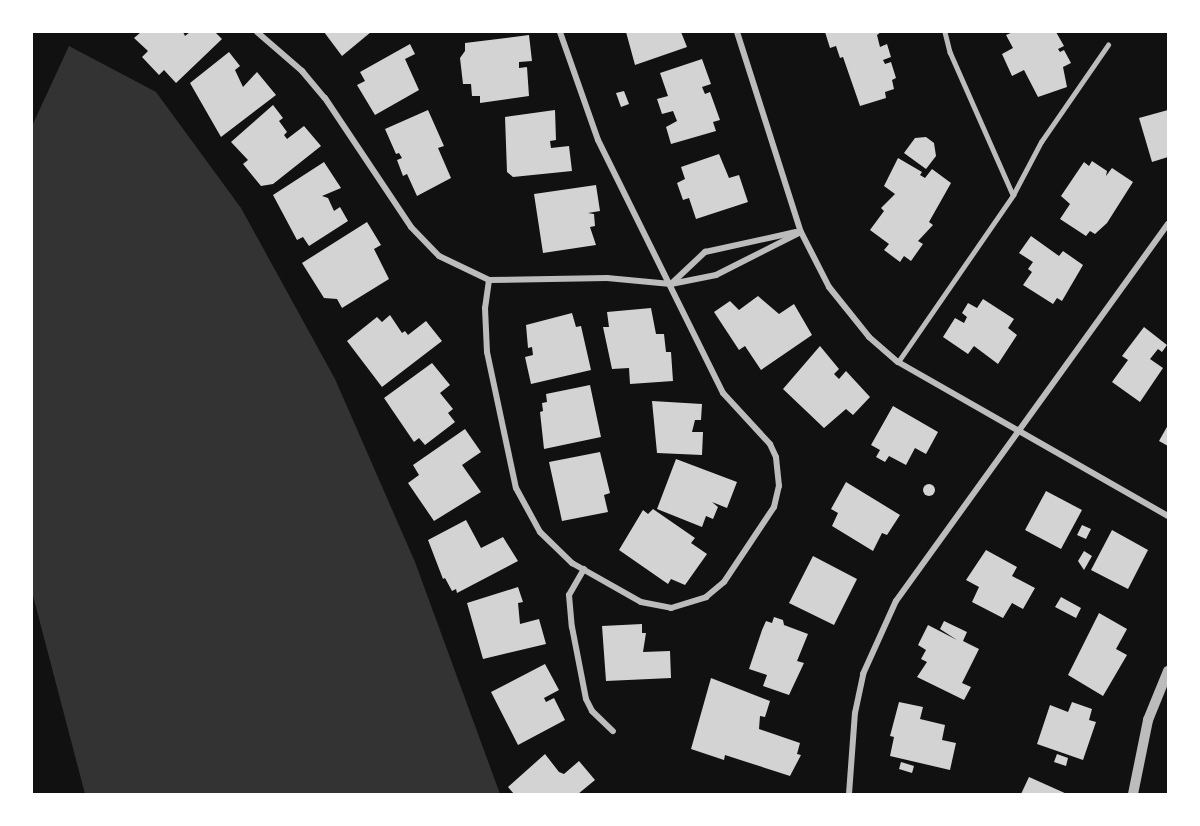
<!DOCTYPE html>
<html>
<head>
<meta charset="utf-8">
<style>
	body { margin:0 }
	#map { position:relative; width:1200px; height:826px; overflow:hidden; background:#111; font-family:"Varela Round",sans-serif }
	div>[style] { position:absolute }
	.water>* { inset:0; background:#333 }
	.building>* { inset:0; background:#d3d3d3 }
	.round { border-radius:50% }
	.service>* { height:4.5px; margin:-2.25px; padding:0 2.25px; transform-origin:2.25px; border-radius:2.25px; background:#bcbcbc }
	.minor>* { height:6px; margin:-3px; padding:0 3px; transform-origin:3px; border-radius:3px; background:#bcbcbc }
	.tertiary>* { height:10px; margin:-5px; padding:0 5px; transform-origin:5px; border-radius:5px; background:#bcbcbc }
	span { translate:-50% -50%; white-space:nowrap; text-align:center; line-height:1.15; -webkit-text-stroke:5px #fff; paint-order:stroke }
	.frame { position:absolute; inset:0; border:33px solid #fff; pointer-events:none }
</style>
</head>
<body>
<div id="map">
	<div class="water">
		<div style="clip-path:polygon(69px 46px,156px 92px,241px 208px,335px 379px,415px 562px,500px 794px,85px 794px,32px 592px,32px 126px)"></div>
	</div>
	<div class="building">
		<div style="clip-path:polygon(141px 32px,183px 32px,185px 36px,190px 32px,215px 32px,222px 39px,176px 83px,164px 70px,159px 75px,142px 57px,148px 51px,134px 38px)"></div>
		<div style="clip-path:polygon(324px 32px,371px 32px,342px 56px)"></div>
		<div style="clip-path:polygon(626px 32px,681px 32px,687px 47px,635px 65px)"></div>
		<div style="clip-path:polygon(825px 32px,881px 32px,877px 35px,880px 47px,887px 44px,891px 57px,883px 60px,885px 64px,891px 62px,896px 78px,892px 80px,894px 89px,885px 92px,886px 98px,860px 106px,843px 57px,840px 58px,836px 46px,830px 48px)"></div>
		<div style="clip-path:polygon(1013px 32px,1056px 32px,1064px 46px,1058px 49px,1060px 52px,1064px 50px,1071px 63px,1063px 67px,1067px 87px,1038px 97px,1024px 70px,1012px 76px,1002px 54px,1013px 48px,1006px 35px)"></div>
		<div style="clip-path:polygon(529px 35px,532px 61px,519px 62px,519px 68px,527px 67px,529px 96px,480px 103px,480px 96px,472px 96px,471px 84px,463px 84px,460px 58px,465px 51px,465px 43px)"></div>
		<div style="clip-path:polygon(410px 44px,415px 54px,405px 59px,419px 90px,375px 115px,357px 85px,365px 81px,360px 72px)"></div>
		<div style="clip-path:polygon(229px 52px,240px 66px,235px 70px,243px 87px,257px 72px,276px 95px,221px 137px,190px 83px)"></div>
		<div style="clip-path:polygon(702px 59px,711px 84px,702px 87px,705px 94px,710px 92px,720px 120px,713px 122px,716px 131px,671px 144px,666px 127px,677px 121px,673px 111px,662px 114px,657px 99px,668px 96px,660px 73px)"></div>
		<div style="clip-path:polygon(624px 91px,629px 104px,621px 107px,616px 93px)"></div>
		<div style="clip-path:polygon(273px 105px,283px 118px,279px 121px,287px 132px,284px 135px,287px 139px,304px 126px,321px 146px,273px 184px,261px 186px,243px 164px,248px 160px,231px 142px)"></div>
		<div style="clip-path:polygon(428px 110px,444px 146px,438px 148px,451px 178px,417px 196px,407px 174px,403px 176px,397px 160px,402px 158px,399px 153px,396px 154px,385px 129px)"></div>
		<div style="clip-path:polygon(555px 110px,556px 140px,550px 141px,551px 148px,569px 146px,572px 171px,513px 177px,507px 172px,505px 117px)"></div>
		<div style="clip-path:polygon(1168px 110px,1168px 157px,1152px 162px,1139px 118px)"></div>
		<div style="clip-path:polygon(926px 137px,934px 143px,936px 156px,926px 169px,904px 153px,915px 138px)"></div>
		<div style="clip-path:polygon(719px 154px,729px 178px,739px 175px,748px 202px,696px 219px,689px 198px,683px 200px,677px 183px,685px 179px,681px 167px)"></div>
		<div style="clip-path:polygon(898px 158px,922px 172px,920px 175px,925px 178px,932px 169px,951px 183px,929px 222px,933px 225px,918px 241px,923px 244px,911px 261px,904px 256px,900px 262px,884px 250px,889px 244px,870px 230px,884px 211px,881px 208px,895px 194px,884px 186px)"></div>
		<div style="clip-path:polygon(1092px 161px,1107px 171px,1106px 176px,1112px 168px,1133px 182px,1107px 223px,1095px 234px,1090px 231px,1086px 236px,1060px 219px,1070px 204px,1061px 196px,1084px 162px,1089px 166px)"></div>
		<div style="clip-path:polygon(324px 162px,341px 188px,322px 196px,328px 198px,334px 211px,340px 207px,348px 221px,309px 246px,303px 237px,297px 240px,273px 195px)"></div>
		<div style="clip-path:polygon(596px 185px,600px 211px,588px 213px,594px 214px,595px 226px,590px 227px,596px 245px,543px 253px,534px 194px)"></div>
		<div style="clip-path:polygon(367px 222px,381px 245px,374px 249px,389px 279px,342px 308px,337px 299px,324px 298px,302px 263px)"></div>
		<div style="clip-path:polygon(1031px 236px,1059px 256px,1063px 251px,1083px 265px,1062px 301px,1057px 298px,1053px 304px,1023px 285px,1032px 272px,1028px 269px,1033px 262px,1019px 253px)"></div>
		<div style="clip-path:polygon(758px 296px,779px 314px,794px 304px,812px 335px,761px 370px,745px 346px,739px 350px,714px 312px,730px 301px,739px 310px)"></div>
		<div style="clip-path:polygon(983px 299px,1014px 319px,1008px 328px,1017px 335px,998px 364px,974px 346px,968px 354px,943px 337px,955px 318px,964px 323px,967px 317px,962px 313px,968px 303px,977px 308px)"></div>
		<div style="clip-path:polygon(651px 308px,656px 334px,664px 334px,666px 352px,671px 352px,673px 381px,630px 384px,629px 368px,612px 369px,603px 327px,609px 327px,607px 312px)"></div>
		<div style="clip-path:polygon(572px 313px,576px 327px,581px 326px,591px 370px,531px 384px,525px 357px,533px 355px,532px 347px,528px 348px,526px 325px)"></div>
		<div style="clip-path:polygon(390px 315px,402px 333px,405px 331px,408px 335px,426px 321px,442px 341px,382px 387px,347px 341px,377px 317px,382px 322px)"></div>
		<div style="clip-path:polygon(1144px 327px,1167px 345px,1162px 352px,1158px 349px,1150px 359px,1163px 368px,1140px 402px,1112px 382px,1128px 360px,1122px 356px)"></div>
		<div style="clip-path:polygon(820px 346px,839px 369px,834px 374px,839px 379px,846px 371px,870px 397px,853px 415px,846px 409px,824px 428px,783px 389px)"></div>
		<div style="clip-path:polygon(432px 363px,450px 385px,440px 393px,453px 409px,448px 413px,455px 422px,425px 445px,419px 438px,414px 442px,384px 398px)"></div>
		<div style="clip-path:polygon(590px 385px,601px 437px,544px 449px,540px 412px,543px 411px,542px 403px,547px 402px,546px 394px)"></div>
		<div style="clip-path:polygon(652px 401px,702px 404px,701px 420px,695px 420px,692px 432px,703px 432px,702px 455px,657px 453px)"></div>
		<div style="clip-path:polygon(893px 406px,938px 432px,926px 454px,915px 448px,906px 465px,889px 456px,885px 462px,876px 457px,880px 450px,871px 445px)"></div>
		<div style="clip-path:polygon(1168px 425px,1168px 446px,1159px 441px)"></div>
		<div style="clip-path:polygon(465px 429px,481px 452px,462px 465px,481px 492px,434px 521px,408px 483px,419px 475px,413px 465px)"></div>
		<div style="clip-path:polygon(600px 452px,610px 493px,604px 495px,608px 512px,562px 521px,549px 462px)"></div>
		<div style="clip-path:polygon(676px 459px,737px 482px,727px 508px,712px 502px,718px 507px,713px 519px,706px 516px,702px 527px,657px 509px)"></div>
		<div style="clip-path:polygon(846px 482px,900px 515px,887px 535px,882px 533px,873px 551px,832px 526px,838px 513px,831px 509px)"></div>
		<div class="round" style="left:923px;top:484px;width:12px;height:12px"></div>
		<div style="clip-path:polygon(1046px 491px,1082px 510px,1061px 549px,1025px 530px)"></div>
		<div style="clip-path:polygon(653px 509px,695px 538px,691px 543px,707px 554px,685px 585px,671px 579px,668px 584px,619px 550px,643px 510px,648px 514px)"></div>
		<div style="clip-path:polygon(466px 520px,481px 548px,503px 537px,518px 561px,457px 593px,456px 589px,452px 591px,445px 578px,443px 579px,428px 540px)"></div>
		<div style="clip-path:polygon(1082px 525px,1091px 529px,1086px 539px,1077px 535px)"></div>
		<div style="clip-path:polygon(1112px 530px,1148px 550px,1128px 589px,1091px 570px)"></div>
		<div style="clip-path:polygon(986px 550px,1017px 567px,1012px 576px,1035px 588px,1023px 609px,1012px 603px,1003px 618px,972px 602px,979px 587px,966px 580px)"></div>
		<div style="clip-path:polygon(1084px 551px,1092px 556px,1084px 570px,1078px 561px)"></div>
		<div style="clip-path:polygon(813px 556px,857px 579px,834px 625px,789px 603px)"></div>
		<div style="clip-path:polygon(518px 587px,523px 602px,518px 603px,520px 624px,539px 619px,546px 644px,483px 659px,467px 603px)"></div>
		<div style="clip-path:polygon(1061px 597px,1081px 608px,1076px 618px,1055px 607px)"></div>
		<div style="clip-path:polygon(1099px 613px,1127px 629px,1116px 649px,1127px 655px,1103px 696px,1068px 675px)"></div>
		<div style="clip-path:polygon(774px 617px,783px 620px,784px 625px,808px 634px,797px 661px,804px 663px,789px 695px,763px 686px,767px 675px,749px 669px,762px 630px,766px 621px,772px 623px)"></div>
		<div style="clip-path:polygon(944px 621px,967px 632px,963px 641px,979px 649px,962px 683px,971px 687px,964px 700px,917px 677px,927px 662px,921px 659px,926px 650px,918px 645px,928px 625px,957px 640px,940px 629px)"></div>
		<div style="clip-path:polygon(642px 624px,642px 633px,646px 633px,643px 652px,670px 651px,671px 678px,606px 681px,602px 626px)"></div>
		<div style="clip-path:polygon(545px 664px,559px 690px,544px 698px,546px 702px,554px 698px,565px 720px,518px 745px,491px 692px)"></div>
		<div style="clip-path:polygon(711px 678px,770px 701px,765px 717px,760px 716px,759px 729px,800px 743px,797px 754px,801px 755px,790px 776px,725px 755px,724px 760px,691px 749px)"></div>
		<div style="clip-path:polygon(899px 702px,923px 707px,920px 719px,945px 725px,942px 740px,956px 743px,950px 770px,890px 756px,894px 737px,890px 736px)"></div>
		<div style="clip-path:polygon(1072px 702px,1092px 709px,1089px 720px,1096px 722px,1083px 760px,1037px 744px,1050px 705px,1068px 712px)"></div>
		<div style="clip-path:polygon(545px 754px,559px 772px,564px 774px,579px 761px,595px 780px,578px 794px,514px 794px,508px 787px)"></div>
		<div style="clip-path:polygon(1057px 754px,1068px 758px,1066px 766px,1054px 762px)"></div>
		<div style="clip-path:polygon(901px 762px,914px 766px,912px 773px,899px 769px)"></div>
		<div style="clip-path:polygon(1029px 777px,1067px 794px,1021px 794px)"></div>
	</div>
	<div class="service">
		<div style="left:945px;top:32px;width:21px;rotate:76deg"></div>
		<div style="left:950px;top:52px;width:156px;rotate:66.2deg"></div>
		<div style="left:898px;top:362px;width:203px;rotate:-55.4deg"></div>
		<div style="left:1013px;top:195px;width:60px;rotate:-62.2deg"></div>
		<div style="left:1041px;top:142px;width:118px;rotate:-55.4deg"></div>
	</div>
	<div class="minor">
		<div style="left:257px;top:32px;width:60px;rotate:40.9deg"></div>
		<div style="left:302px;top:71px;width:35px;rotate:50deg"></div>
		<div style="left:325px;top:98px;width:155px;rotate:56.3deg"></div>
		<div style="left:411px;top:227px;width:40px;rotate:46deg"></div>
		<div style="left:439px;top:256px;width:55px;rotate:25.6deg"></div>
		<div style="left:489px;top:280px;width:118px;rotate:-1deg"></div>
		<div style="left:607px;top:278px;width:64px;rotate:5.4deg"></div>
		<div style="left:671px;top:284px;width:46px;rotate:-11.3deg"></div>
		<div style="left:716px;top:275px;width:95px;rotate:-26.8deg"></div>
		<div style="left:737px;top:32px;width:210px;rotate:72.3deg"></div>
		<div style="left:801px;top:232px;width:62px;rotate:63deg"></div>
		<div style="left:829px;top:287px;width:64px;rotate:51.3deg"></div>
		<div style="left:869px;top:337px;width:38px;rotate:41deg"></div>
		<div style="left:898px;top:362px;width:311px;rotate:29.7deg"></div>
		<div style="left:489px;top:280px;width:28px;rotate:98deg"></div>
		<div style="left:485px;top:308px;width:44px;rotate:87.4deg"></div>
		<div style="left:487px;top:352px;width:139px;rotate:78deg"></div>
		<div style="left:516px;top:488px;width:50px;rotate:61.4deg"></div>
		<div style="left:540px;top:532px;width:45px;rotate:44.1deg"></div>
		<div style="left:572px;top:563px;width:79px;rotate:29.5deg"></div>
		<div style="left:641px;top:602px;width:31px;rotate:11deg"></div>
		<div style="left:671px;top:608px;width:37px;rotate:-17deg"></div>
		<div style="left:706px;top:597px;width:23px;rotate:-40deg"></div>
		<div style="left:724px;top:582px;width:90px;rotate:-56.3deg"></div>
		<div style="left:774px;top:507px;width:22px;rotate:-77deg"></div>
		<div style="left:779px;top:486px;width:29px;rotate:-96deg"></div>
		<div style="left:776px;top:457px;width:14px;rotate:-115deg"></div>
		<div style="left:770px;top:444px;width:69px;rotate:-132.7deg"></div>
		<div style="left:723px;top:393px;width:282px;rotate:-116.3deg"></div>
		<div style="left:598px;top:140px;width:114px;rotate:-109.4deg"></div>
		<div style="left:671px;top:284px;width:47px;rotate:-43.3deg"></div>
		<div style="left:705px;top:252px;width:93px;rotate:-12.4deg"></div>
		<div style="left:584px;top:569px;width:30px;rotate:120deg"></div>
		<div style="left:569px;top:595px;width:32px;rotate:85deg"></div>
		<div style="left:572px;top:627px;width:73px;rotate:79deg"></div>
		<div style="left:586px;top:699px;width:13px;rotate:63deg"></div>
		<div style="left:592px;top:711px;width:29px;rotate:44deg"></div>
		<div style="left:849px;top:794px;width:81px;rotate:-85.8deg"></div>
		<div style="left:855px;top:713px;width:40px;rotate:-78deg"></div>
		<div style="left:863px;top:674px;width:80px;rotate:-65.7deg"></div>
		<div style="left:896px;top:601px;width:465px;rotate:-54.2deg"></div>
	</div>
	<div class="tertiary">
		<div style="left:1133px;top:794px;width:76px;rotate:-78.5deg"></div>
		<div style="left:1148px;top:720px;width:53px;rotate:-67.8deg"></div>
	</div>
	<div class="frame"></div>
</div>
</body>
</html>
